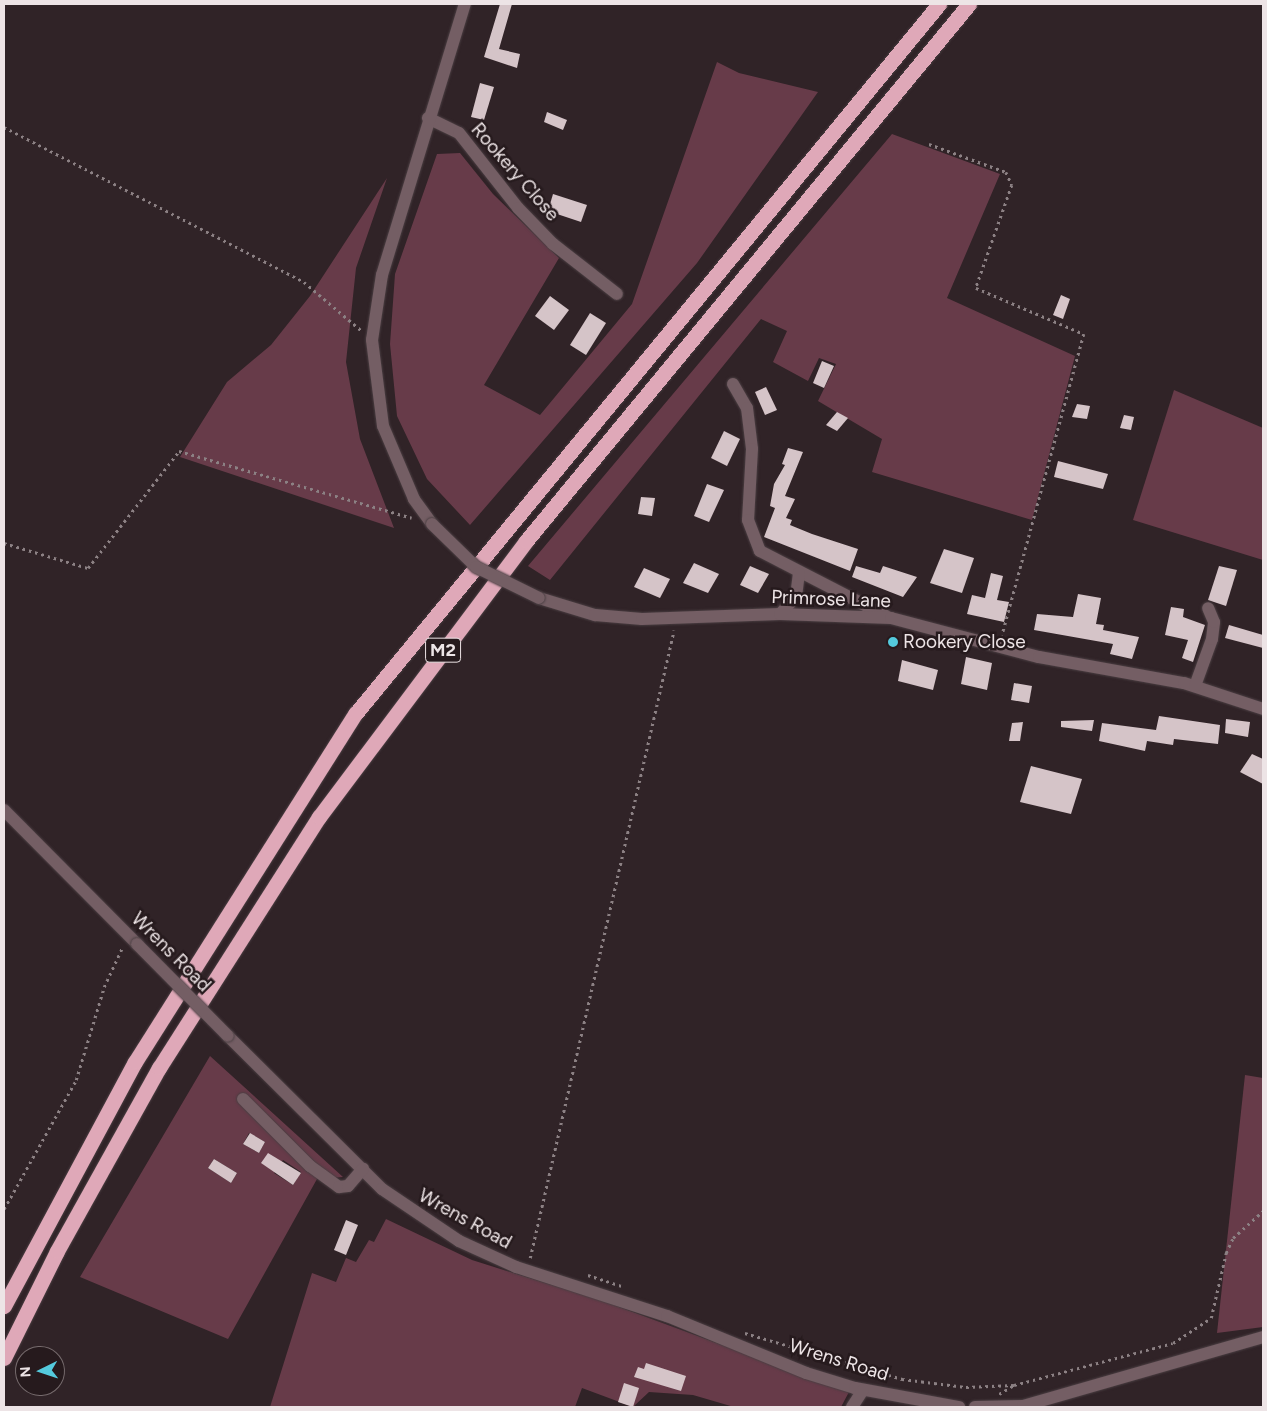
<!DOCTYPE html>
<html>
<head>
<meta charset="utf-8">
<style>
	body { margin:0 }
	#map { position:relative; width:1267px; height:1411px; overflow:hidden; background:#302327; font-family:Figtree,sans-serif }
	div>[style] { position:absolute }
	.green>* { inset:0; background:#673b49 }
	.building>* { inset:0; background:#d5c4c8 }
	.path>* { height:2.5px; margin-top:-1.25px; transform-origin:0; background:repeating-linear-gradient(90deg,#8c8184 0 2.5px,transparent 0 6.5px) }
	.roads { filter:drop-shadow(0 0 1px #4a3e42) drop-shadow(0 0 1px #4a3e42) }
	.minor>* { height:12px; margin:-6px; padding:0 6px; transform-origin:6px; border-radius:6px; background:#745e64 }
	.highway>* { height:15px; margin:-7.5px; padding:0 7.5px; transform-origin:7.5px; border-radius:7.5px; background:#dfa8b8 }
	.bridges { filter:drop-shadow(0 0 1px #4a3e42) drop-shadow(0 0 1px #4a3e42) }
	.minor-bridge>* { height:12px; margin:-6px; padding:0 6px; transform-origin:6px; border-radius:6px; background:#745e64 }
	.dots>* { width:14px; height:14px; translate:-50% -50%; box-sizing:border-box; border:2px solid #261a1d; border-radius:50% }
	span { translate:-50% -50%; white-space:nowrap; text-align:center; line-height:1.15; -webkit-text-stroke:5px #261a1d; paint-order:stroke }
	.shield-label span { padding:1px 4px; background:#261a1d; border:1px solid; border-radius:4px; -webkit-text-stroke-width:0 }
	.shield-label { font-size:18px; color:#ede4e6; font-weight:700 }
	.street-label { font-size:19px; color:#ede4e6 }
	.poi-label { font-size:19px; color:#ede4e6 }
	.left { translate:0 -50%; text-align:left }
	.frame { position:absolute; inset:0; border:5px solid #ede4e6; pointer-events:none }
	.north { position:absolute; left:15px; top:1346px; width:50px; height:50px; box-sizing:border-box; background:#261a1d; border:1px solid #766b6d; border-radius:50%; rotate:266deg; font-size:14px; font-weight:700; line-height:20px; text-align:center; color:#ede4e6 }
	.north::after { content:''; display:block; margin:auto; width:18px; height:22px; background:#54cadd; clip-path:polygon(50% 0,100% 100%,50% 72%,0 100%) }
</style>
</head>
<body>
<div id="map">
	<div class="green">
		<div style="clip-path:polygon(717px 62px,739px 73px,818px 92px,697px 263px,470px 525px,427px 479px,397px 416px,390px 344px,395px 274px,437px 154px,460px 153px,493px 194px,559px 258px,484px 385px,540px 415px,632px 304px)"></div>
		<div style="clip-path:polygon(892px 134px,1000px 174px,947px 298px,1075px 356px,1032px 520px,872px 472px,882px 439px,818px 401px,836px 364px,819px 358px,808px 381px,773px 362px,787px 331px,761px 319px,550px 580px,528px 566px)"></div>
		<div style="clip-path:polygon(387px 178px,356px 268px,346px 362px,360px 439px,394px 528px,180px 457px,227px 382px,271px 345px,310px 296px)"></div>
		<div style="clip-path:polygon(1174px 390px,1263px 428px,1263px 560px,1133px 520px)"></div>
		<div style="clip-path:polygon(evenodd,210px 1056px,343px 1177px,317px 1179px,228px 1339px,80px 1277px,210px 1056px,249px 1133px,265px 1142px,259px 1153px,243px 1144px,249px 1133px,210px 1056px,214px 1159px,237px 1173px,231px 1183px,208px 1168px,214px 1159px,210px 1056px,283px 1160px,301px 1172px,293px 1185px,274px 1173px,283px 1160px)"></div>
		<div style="clip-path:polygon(1245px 1075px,1263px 1078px,1263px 1327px,1217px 1333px)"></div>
		<div style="clip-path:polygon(386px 1219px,472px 1260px,603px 1301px,849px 1392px,841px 1407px,734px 1407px,693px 1395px,649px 1392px,633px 1407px,582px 1388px,575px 1407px,270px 1407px,312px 1273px,336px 1282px,346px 1258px,356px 1262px,369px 1240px,374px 1242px)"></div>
	</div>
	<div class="building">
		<div style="clip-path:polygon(500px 4px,512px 4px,499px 49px,520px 54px,517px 68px,484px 57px)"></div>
		<div style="clip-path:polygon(480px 83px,494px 87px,484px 120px,471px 117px)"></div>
		<div style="clip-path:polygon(547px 112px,567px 120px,563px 130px,544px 122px)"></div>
		<div style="clip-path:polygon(553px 194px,587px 205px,581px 222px,548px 211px)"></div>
		<div style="clip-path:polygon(1061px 295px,1070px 299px,1063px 319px,1053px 315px)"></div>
		<div style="clip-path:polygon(550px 296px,569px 310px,554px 330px,535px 316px)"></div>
		<div style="clip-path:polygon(590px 313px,606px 323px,586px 355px,570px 345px)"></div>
		<div style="clip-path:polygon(822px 361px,834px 366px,824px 388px,813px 383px)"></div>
		<div style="clip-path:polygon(766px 387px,777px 410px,765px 415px,755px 392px)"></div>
		<div style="clip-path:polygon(1077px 404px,1090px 406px,1087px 419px,1072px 417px)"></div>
		<div style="clip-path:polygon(837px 412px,848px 418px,837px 431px,826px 425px)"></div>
		<div style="clip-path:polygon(1124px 415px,1134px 417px,1131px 430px,1120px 428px)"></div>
		<div style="clip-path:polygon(724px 431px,740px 439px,727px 466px,711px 458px)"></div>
		<div style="clip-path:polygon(788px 448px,803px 452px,785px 496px,795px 499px,786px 518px,792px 520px,790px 525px,812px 534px,858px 549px,850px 571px,764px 537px,775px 508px,770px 506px,774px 484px,785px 465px,782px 464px)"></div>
		<div style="clip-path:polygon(1058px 461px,1108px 474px,1103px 489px,1054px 477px)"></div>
		<div style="clip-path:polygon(707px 484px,724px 490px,709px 522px,694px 516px)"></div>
		<div style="clip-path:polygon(641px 497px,655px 498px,652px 516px,638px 514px)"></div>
		<div style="clip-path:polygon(944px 549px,974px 558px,962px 593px,930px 583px)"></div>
		<div style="clip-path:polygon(694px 563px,719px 574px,708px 593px,683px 583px)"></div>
		<div style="clip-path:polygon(750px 566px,769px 574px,758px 593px,740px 585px)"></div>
		<div style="clip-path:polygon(856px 566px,880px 573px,883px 566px,917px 577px,903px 597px,852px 577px)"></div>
		<div style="clip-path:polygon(1219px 566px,1237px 570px,1226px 606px,1208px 600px)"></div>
		<div style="clip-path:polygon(644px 568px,670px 579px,660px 598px,634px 587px)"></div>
		<div style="clip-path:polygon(991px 573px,1003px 576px,997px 600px,1009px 602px,1004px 622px,967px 614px,972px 595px,985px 598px)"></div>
		<div style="clip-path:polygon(1078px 594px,1101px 598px,1096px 624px,1104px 625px,1103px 630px,1139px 637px,1132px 659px,1110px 654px,1113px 644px,1034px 630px,1037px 614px,1073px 617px)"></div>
		<div style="clip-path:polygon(1171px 607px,1184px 609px,1183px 617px,1205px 625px,1193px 662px,1182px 658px,1188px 640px,1165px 635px)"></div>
		<div style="clip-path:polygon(1229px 625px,1263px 635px,1263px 648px,1225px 638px)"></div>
		<div style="clip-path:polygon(966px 657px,992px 663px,987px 690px,961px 684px)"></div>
		<div style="clip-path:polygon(902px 660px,938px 670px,933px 690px,898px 681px)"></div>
		<div style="clip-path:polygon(1014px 683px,1032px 686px,1029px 703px,1011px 700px)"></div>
		<div style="clip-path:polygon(1159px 716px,1220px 725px,1218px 744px,1174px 739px,1173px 745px,1147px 741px,1145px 751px,1099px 741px,1102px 723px,1156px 730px)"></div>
		<div style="clip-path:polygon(1226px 719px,1250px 722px,1248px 737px,1225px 733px)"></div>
		<div style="clip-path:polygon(1094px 720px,1092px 731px,1061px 727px,1061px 721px)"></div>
		<div style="clip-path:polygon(1023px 722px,1020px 741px,1009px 741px,1012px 723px)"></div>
		<div style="clip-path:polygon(1252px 754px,1263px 759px,1263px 784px,1240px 772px)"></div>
		<div style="clip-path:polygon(1031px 766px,1082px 779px,1071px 814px,1020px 802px)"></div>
		<div style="clip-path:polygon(250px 1133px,265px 1142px,259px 1153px,243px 1144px)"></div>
		<div style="clip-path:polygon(268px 1153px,301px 1173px,293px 1185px,261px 1163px)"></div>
		<div style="clip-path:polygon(214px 1159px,237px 1173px,231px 1183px,208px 1168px)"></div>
		<div style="clip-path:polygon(346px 1220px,358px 1225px,346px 1255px,334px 1250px)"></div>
		<div style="clip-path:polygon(646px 1363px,686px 1376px,681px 1391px,634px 1377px,638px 1367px,644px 1369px)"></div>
		<div style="clip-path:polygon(624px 1383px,639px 1388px,633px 1407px,618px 1402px)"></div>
	</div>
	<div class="path">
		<div style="left:4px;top:127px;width:338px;rotate:27.3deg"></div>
		<div style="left:304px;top:282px;width:76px;rotate:40.2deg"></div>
		<div style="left:929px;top:144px;width:82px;rotate:20deg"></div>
		<div style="left:1006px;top:172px;width:14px;rotate:65deg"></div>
		<div style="left:1012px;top:185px;width:109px;rotate:109.3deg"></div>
		<div style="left:976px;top:288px;width:117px;rotate:23.1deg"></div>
		<div style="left:1084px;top:334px;width:312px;rotate:105.2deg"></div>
		<div style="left:4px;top:543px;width:88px;rotate:16.6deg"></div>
		<div style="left:88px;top:568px;width:148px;rotate:-52.1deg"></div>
		<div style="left:179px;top:451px;width:242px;rotate:16deg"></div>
		<div style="left:4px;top:1209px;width:148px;rotate:-60.8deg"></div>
		<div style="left:76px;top:1080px;width:97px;rotate:-73.2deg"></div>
		<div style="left:104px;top:987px;width:43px;rotate:-65.2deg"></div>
		<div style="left:530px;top:1258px;width:644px;rotate:-77.09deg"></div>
		<div style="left:588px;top:1275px;width:35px;rotate:18deg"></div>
		<div style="left:745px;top:1333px;width:164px;rotate:16.3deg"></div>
		<div style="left:902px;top:1379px;width:64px;rotate:7.1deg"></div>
		<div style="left:966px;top:1387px;width:48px;rotate:-2.4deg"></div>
		<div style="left:999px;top:1394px;width:17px;rotate:-31deg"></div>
		<div style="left:1014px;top:1385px;width:164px;rotate:-14.8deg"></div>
		<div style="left:1173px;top:1343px;width:45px;rotate:-33.3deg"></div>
		<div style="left:1211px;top:1318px;width:67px;rotate:-77deg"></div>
		<div style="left:1226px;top:1253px;width:17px;rotate:-65deg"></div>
		<div style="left:1233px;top:1238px;width:40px;rotate:-42deg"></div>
	</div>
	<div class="roads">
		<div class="minor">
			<div style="left:428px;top:118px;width:34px;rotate:26deg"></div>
			<div style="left:459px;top:133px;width:95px;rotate:51.8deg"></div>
			<div style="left:518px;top:208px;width:50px;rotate:45.8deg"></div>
			<div style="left:553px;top:244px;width:81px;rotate:38deg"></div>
			<div style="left:733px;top:384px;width:28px;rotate:60deg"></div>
			<div style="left:747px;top:408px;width:41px;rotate:83deg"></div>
			<div style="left:752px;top:449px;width:71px;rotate:93.2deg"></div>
			<div style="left:748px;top:520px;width:33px;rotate:69deg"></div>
			<div style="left:760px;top:551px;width:142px;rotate:27.3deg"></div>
			<div style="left:432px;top:524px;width:31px;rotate:-126deg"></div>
			<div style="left:414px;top:499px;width:79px;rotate:-113deg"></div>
			<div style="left:383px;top:426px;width:87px;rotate:-97.3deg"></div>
			<div style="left:372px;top:340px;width:66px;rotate:-81.3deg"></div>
			<div style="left:382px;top:275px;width:283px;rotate:-73deg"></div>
			<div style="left:539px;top:598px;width:59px;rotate:16.9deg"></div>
			<div style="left:595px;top:615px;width:47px;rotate:4.9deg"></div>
			<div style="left:642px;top:619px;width:138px;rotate:-2.1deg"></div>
			<div style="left:780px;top:614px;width:111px;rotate:2.1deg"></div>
			<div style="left:891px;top:618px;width:153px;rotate:14.8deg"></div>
			<div style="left:1039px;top:657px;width:147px;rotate:10.2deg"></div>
			<div style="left:1184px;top:683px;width:83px;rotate:18.2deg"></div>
			<div style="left:780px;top:614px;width:23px;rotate:-47deg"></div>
			<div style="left:796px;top:597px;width:24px;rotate:-83deg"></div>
			<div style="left:1195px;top:686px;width:50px;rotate:-70.1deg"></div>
			<div style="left:1212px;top:639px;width:17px;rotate:-83deg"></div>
			<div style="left:1214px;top:622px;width:15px;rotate:-113deg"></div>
			<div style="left:4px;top:810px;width:189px;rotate:45.2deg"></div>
			<div style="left:228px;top:1036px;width:217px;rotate:44.8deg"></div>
			<div style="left:382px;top:1189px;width:93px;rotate:34deg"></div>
			<div style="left:459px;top:1241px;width:63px;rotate:24.5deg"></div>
			<div style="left:516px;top:1267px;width:159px;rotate:18deg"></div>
			<div style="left:667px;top:1316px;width:150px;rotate:22.3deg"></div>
			<div style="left:806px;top:1373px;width:51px;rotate:17deg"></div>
			<div style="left:855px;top:1388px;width:106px;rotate:10.4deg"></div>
			<div style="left:243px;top:1099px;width:95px;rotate:45deg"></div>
			<div style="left:310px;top:1166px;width:36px;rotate:36deg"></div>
			<div style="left:339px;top:1187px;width:9px;rotate:-6deg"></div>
			<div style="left:348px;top:1186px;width:23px;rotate:-49deg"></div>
			<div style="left:852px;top:1407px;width:20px;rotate:-57deg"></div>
			<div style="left:975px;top:1407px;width:48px;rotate:-1.2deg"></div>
			<div style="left:1023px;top:1406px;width:250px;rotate:-16deg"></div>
		</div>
		<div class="highway">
			<div style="left:4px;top:1306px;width:277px;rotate:-61.8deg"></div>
			<div style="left:135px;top:1062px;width:413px;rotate:-57.7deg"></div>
			<div style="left:356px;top:713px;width:918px;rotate:-50.57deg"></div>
			<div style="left:4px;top:1358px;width:119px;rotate:-63.6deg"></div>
			<div style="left:57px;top:1251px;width:210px;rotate:-60.9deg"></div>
			<div style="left:159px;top:1068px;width:298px;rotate:-57.5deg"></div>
			<div style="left:319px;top:817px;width:345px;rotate:-53.1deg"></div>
			<div style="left:526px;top:541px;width:696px;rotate:-50.48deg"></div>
		</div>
	</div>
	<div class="bridges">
		<div class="minor-bridge">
			<div style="left:432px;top:524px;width:62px;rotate:44.3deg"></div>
			<div style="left:476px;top:567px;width:70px;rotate:26.2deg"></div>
			<div style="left:137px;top:944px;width:129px;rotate:45.3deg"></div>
		</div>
	</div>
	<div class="dots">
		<div style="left:893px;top:642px;background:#54cadd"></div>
	</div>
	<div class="shield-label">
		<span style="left:443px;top:650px">M2</span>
	</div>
	<div class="street-label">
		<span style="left:515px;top:172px;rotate:49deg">Rookery Close</span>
		<span style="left:831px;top:599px;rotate:2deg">Primrose Lane</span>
		<span style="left:171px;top:952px;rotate:45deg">Wrens Road</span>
		<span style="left:465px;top:1219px;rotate:29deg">Wrens Road</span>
		<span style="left:839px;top:1360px;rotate:17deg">Wrens Road</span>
	</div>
	<div class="poi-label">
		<span class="left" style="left:903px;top:642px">Rookery Close</span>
	</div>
	<div class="frame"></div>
	<div class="north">N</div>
</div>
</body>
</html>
